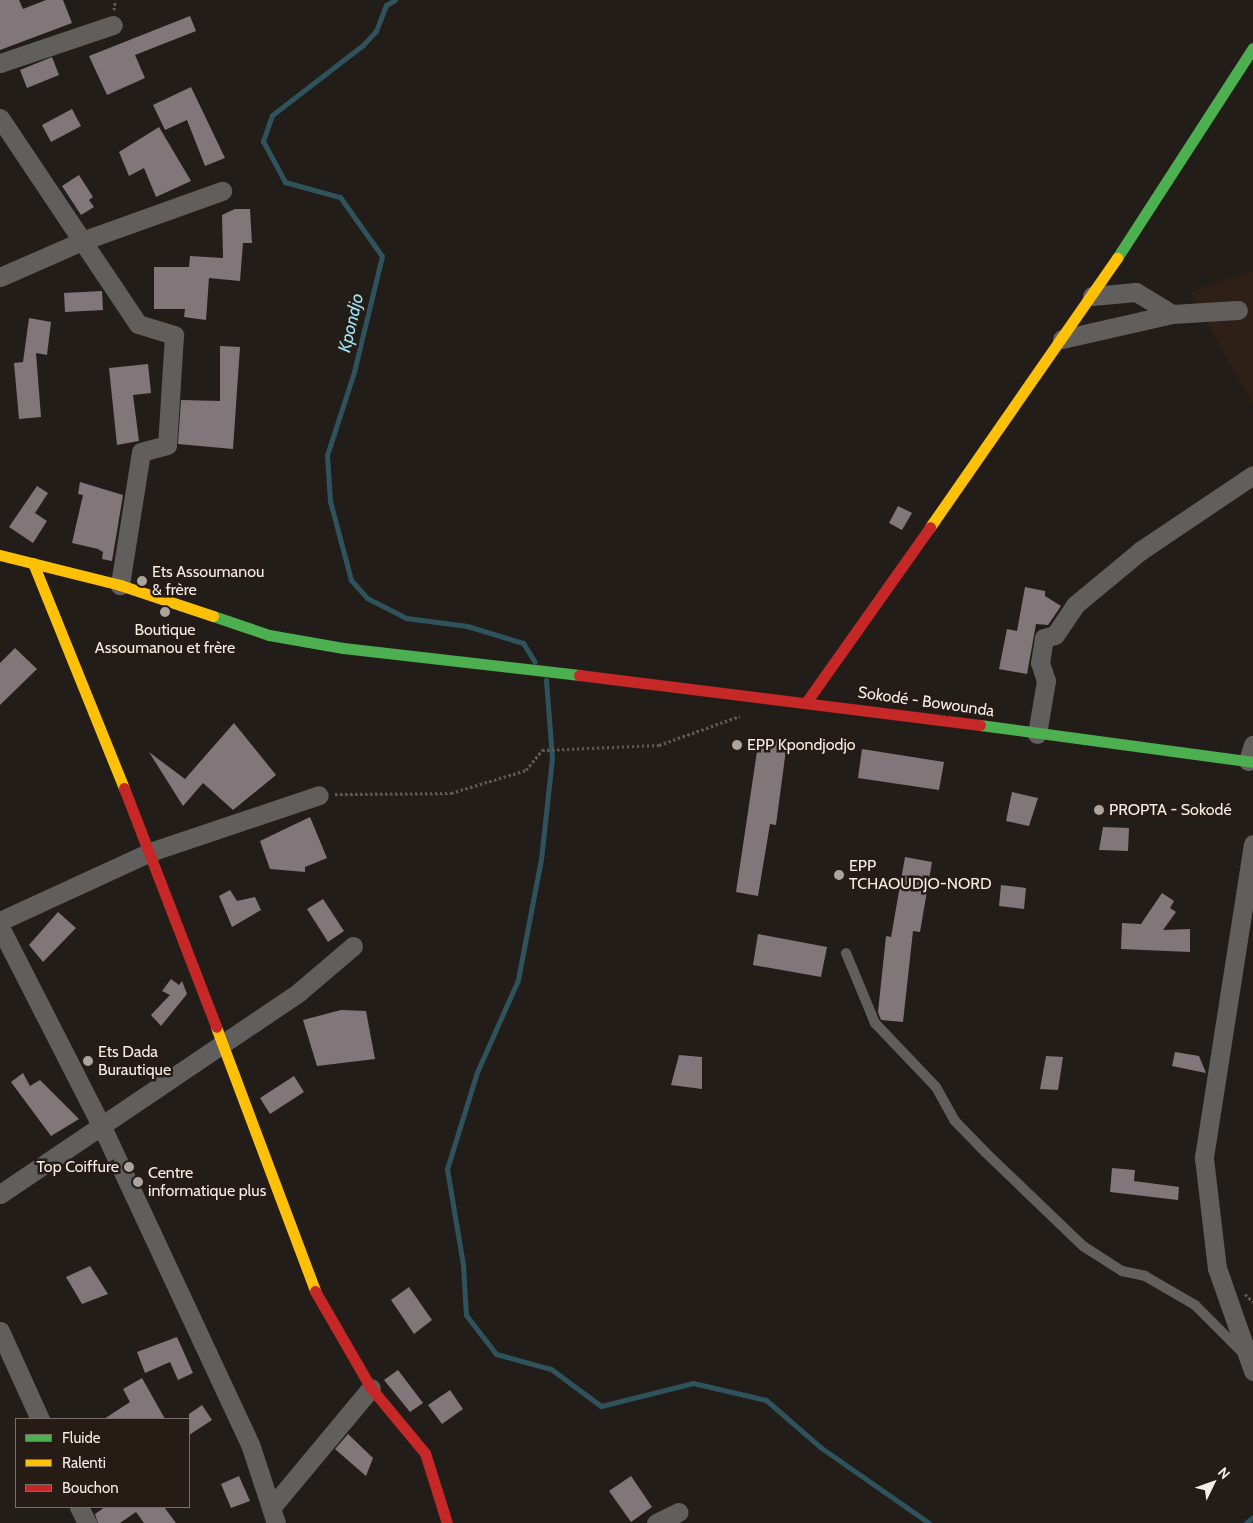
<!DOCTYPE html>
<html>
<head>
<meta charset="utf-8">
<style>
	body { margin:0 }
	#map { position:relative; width:1253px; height:1523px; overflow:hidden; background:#231d19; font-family:Cabin,sans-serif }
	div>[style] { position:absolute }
	.built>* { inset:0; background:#2e2016 }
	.stream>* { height:5px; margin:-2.5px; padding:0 2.5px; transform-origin:2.5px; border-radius:2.5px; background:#2f535d }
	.building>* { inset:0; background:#81777a }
	.path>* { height:3px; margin-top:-1.5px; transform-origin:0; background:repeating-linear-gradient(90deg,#5e5958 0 2.5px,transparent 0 5px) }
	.lane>* { height:10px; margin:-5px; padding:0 5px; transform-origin:5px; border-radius:5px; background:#615e5e }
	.street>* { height:19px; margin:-9.5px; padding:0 9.5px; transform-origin:9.5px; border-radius:9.5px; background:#615e5e }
	.fast>* { height:11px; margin:-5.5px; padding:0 5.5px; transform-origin:5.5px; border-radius:5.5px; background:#4caf50 }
	.slow>* { height:11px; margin:-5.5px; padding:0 5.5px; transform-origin:5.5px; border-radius:5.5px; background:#ffc107 }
	.jam>* { height:11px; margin:-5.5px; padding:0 5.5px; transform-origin:5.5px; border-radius:5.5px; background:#c62828 }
	.dots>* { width:14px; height:14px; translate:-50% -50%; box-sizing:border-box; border:2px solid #271c15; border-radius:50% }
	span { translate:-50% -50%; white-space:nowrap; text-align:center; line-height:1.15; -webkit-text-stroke:5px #271c15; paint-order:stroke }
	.poi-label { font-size:16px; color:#f4ece7 }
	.left { translate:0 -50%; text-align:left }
	.right { translate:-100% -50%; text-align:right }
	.street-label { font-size:16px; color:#f4ece7 }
	.water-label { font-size:18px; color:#9ae3fb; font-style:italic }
	.legend { position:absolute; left:15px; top:1418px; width:175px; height:90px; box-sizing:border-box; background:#271c15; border:1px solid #796f69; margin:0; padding:6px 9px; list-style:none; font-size:15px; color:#f4ece7 }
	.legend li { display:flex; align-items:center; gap:10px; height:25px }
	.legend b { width:25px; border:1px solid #796f69 }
	.north { position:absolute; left:1188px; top:1458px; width:50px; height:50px; -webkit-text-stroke:4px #271c15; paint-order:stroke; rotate:48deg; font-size:14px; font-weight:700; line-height:20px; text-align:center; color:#f4ece7 }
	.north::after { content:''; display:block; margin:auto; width:18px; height:22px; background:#f4ece7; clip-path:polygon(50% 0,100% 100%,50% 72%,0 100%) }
</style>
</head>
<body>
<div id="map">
	<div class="built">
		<div style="clip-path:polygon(1253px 270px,1253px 405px,1190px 292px)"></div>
	</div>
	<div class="stream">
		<div style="left:395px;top:0;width:10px;rotate:151deg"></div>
		<div style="left:386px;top:5px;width:28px;rotate:111deg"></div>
		<div style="left:376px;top:31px;width:19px;rotate:133deg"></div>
		<div style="left:363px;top:45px;width:115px;rotate:142.4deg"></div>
		<div style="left:272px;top:115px;width:28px;rotate:109deg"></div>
		<div style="left:263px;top:141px;width:47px;rotate:61.8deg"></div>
		<div style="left:285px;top:182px;width:57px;rotate:15.3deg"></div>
		<div style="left:340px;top:197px;width:72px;rotate:54.6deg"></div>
		<div style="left:382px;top:256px;width:119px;rotate:103.6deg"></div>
		<div style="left:354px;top:372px;width:87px;rotate:108deg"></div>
		<div style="left:327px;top:455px;width:46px;rotate:86.3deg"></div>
		<div style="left:330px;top:501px;width:82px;rotate:75.1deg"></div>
		<div style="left:351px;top:580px;width:24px;rotate:48deg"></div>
		<div style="left:367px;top:598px;width:44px;rotate:27.1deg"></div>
		<div style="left:406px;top:618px;width:62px;rotate:7.5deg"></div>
		<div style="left:467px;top:626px;width:59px;rotate:16.9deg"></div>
		<div style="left:523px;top:643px;width:22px;rotate:58deg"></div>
		<div style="left:546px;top:680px;width:78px;rotate:85.6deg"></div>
		<div style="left:552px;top:758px;width:102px;rotate:96.2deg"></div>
		<div style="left:541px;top:859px;width:123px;rotate:100.8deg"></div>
		<div style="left:518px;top:980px;width:101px;rotate:114deg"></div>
		<div style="left:477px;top:1072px;width:102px;rotate:107.2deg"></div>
		<div style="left:447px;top:1169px;width:97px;rotate:80.5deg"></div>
		<div style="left:463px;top:1265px;width:50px;rotate:86.6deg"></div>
		<div style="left:466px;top:1315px;width:49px;rotate:52.4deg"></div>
		<div style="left:496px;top:1354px;width:57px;rotate:15.3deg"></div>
		<div style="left:551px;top:1369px;width:62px;rotate:36.5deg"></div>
		<div style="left:601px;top:1406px;width:95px;rotate:-14deg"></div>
		<div style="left:693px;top:1383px;width:75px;rotate:13.1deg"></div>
		<div style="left:766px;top:1400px;width:72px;rotate:41deg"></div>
		<div style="left:820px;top:1447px;width:133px;rotate:34.9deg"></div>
		<div style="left:1246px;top:1523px;width:9px;rotate:-41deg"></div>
	</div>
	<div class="building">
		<div style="clip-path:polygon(0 0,19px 0,23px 9px,46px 0,63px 0,72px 23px,0 50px)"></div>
		<div style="clip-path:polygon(190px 16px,196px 31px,135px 55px,145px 78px,107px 95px,89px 56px)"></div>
		<div style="clip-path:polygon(52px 57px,59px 75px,27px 88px,20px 70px)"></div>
		<div style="clip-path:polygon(191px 87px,225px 158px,205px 166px,187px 120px,165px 130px,153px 105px)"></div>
		<div style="clip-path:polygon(72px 109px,81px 126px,51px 142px,42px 125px)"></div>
		<div style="clip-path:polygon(159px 127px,191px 181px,156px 197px,144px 168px,129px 176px,119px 152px)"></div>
		<div style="clip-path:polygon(79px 175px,93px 197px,89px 200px,94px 207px,81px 215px,62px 186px)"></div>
		<div style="clip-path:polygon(235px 209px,250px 209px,252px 243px,243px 243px,240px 281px,209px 278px,206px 320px,184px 317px,185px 309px,154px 309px,154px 267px,189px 267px,190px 256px,223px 258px,222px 215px)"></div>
		<div style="clip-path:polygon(102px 291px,103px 310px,65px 312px,64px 293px)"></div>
		<div style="clip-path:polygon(29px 318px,51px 322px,47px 355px,36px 353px,41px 417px,19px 419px,14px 363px,23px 362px)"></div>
		<div style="clip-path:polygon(220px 346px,240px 347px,233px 449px,178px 444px,181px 400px,220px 401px)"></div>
		<div style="clip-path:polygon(148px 364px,151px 393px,133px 395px,139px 441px,117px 445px,109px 368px)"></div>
		<div style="clip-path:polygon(80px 482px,123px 495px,112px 561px,102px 559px,103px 552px,98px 549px,72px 543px,83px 495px,78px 494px)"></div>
		<div style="clip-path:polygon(37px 486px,48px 493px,35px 513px,47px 521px,33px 543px,9px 527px)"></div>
		<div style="clip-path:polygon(898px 506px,912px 513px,902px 530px,889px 523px)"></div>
		<div style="clip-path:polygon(1025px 587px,1045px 591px,1045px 596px,1061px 606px,1048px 625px,1036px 624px,1027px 674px,999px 669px,1007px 629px,1017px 631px)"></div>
		<div style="clip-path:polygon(15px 648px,37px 669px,0 705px,0 663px)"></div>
		<div style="clip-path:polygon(234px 723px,276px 775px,233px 810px,203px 783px,183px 806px,149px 752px,185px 779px)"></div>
		<div style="clip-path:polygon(759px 738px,787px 742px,776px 825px,770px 824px,758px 896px,736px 892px)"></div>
		<div style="clip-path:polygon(862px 749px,944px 762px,939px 790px,858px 778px)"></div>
		<div style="clip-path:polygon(1012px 792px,1038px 798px,1029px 826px,1006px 821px)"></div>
		<div style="clip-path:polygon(310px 817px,327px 858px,305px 867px,305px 872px,270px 869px,260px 841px)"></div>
		<div style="clip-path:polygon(1103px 827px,1129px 828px,1128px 851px,1099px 850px)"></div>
		<div style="clip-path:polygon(905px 857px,932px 862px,920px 932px,913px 931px,903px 1022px,881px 1020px,878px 1012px,886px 936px,891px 937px)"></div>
		<div style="clip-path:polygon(1001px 885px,1026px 888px,1024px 909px,999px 906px)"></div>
		<div style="clip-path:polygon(230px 890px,237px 901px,255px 897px,261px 910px,232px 927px,219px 896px)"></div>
		<div style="clip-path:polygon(1162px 893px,1174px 901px,1170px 908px,1176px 912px,1163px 930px,1190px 929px,1190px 952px,1121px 949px,1122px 923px,1141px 924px)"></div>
		<div style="clip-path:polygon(323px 899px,344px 931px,328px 942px,307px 909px)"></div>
		<div style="clip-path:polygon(58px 912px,76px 928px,43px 962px,29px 945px)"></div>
		<div style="clip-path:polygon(758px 934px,827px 947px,821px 977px,753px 965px)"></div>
		<div style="clip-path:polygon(171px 979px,179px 985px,182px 981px,187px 994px,161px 1026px,151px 1015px,170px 995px,162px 991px)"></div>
		<div style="clip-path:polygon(341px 1010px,366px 1011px,375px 1059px,317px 1066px,303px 1020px)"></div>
		<div style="clip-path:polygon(1175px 1052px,1199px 1056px,1206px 1073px,1172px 1066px)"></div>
		<div style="clip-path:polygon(679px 1055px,702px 1057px,702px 1089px,671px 1085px)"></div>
		<div style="clip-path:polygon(1046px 1056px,1063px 1057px,1058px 1090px,1040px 1089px)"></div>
		<div style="clip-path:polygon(23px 1073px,30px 1086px,40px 1080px,79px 1119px,51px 1136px,11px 1082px)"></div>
		<div style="clip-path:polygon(294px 1076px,304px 1092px,270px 1114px,260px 1098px)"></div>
		<div style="clip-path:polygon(1112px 1168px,1135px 1170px,1134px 1181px,1179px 1187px,1178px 1200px,1110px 1192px)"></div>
		<div style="clip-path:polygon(90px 1266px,108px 1294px,82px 1304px,66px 1277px)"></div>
		<div style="clip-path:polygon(409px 1287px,432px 1320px,414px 1334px,391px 1300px)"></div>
		<div style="clip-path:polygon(177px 1337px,193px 1373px,178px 1380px,170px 1362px,145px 1373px,137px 1352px)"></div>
		<div style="clip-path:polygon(398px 1370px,423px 1403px,410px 1412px,384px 1380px)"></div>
		<div style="clip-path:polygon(142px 1378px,165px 1419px,104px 1419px,130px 1402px,123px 1389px)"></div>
		<div style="clip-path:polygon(450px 1390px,463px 1409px,442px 1424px,428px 1405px)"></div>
		<div style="clip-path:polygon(202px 1405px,212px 1420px,189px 1435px,189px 1414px)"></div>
		<div style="clip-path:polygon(348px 1434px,373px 1458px,366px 1476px,335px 1449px)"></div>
		<div style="clip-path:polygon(239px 1476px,250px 1501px,231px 1508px,221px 1484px)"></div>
		<div style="clip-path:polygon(631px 1476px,652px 1507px,631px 1522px,609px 1491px)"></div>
		<div style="clip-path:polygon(105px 1507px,164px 1507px,176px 1523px,144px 1523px,136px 1512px,120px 1523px,98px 1523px,95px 1514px)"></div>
	</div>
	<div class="path">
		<div style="left:114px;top:10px;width:10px;rotate:-84deg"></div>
		<div style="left:335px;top:794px;width:116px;rotate:-0.5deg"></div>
		<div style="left:451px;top:793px;width:78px;rotate:-17deg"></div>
		<div style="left:526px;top:770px;width:26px;rotate:-51deg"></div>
		<div style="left:542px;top:750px;width:117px;rotate:-2.4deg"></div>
		<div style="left:659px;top:745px;width:86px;rotate:-19.7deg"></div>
		<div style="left:1245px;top:1294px;width:11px;rotate:45deg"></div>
	</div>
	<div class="lane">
		<div style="left:846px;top:953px;width:76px;rotate:67.5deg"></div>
		<div style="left:875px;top:1023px;width:88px;rotate:46.4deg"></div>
		<div style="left:936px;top:1087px;width:38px;rotate:61deg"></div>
		<div style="left:954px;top:1120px;width:45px;rotate:45.9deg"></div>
		<div style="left:985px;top:1152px;width:136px;rotate:43.8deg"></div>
		<div style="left:1083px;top:1246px;width:46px;rotate:32.7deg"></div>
		<div style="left:1122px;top:1271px;width:24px;rotate:12deg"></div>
		<div style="left:1145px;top:1276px;width:58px;rotate:30.1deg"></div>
		<div style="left:1195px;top:1305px;width:66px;rotate:45deg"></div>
	</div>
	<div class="street">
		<div style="left:0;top:63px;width:119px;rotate:-18.6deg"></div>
		<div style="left:0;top:118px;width:248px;rotate:56.2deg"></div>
		<div style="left:138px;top:324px;width:38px;rotate:17deg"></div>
		<div style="left:174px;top:335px;width:110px;rotate:93.6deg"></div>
		<div style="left:167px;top:445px;width:27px;rotate:165deg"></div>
		<div style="left:141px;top:452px;width:135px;rotate:99deg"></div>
		<div style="left:0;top:277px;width:90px;rotate:-23.7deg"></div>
		<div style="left:82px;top:241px;width:149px;rotate:-19.7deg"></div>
		<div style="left:1092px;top:296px;width:44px;rotate:-5.2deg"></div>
		<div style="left:1136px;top:292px;width:42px;rotate:31.4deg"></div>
		<div style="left:1062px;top:339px;width:113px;rotate:-12.8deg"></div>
		<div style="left:1172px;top:314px;width:66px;rotate:-3.5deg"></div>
		<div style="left:1037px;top:734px;width:54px;rotate:-80.4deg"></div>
		<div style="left:1046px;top:681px;width:19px;rotate:-108deg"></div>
		<div style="left:1040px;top:663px;width:25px;rotate:-81deg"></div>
		<div style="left:1044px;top:638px;width:11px;rotate:-15deg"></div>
		<div style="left:1055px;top:635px;width:36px;rotate:-56deg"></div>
		<div style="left:1075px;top:605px;width:85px;rotate:-39.7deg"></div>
		<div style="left:1140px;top:551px;width:136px;rotate:-33.9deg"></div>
		<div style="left:1248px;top:761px;width:17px;rotate:-73deg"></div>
		<div style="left:1253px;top:844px;width:318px;rotate:98.9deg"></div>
		<div style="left:1204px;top:1158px;width:111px;rotate:83.3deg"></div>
		<div style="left:1217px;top:1268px;width:109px;rotate:70.7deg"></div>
		<div style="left:0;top:921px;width:165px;rotate:-24.7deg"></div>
		<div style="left:150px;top:852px;width:178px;rotate:-18.6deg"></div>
		<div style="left:0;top:927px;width:227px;rotate:63deg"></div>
		<div style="left:103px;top:1129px;width:348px;rotate:65deg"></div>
		<div style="left:250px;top:1444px;width:83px;rotate:71.8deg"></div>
		<div style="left:0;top:1194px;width:361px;rotate:-34deg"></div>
		<div style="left:299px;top:992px;width:71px;rotate:-40.4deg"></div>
		<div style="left:0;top:1331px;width:97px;rotate:65.6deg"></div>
		<div style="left:79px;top:1507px;width:18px;rotate:63deg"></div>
		<div style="left:271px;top:1508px;width:156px;rotate:-50.2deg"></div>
		<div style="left:656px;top:1523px;width:25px;rotate:-26deg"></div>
	</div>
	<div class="fast">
		<div style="left:1117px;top:258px;width:250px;rotate:-57.1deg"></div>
		<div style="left:213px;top:616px;width:59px;rotate:18.7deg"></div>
		<div style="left:269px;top:635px;width:75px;rotate:10deg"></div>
		<div style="left:343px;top:648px;width:238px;rotate:6.5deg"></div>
		<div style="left:980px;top:725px;width:275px;rotate:7.7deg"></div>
	</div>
	<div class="slow">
		<div style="left:930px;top:527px;width:328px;rotate:-55.2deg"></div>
		<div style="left:0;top:555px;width:124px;rotate:14deg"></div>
		<div style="left:120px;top:585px;width:98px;rotate:18.4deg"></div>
		<div style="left:33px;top:563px;width:243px;rotate:68deg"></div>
		<div style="left:216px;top:1027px;width:282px;rotate:69.4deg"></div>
	</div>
	<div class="jam">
		<div style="left:579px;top:675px;width:404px;rotate:7.1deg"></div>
		<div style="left:807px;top:701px;width:213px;rotate:-54.7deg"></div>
		<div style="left:124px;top:788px;width:256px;rotate:68.9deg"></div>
		<div style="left:315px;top:1291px;width:112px;rotate:60deg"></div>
		<div style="left:371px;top:1388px;width:85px;rotate:50.3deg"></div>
		<div style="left:425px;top:1453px;width:73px;rotate:72.6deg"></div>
	</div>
	<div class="dots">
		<div style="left:142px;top:581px;background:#aba49f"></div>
		<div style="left:165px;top:612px;background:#aba49f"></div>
		<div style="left:737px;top:745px;background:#aba49f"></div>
		<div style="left:1099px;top:810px;background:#aba49f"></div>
		<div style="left:839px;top:875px;background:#aba49f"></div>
		<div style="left:88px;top:1061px;background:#aba49f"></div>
		<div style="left:129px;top:1167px;background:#aba49f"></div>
		<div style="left:138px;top:1182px;background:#aba49f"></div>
	</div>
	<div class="poi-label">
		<span class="left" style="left:152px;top:581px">Ets Assoumanou<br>&amp; frère</span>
		<span style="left:165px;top:639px">Boutique<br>Assoumanou et frère</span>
		<span class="left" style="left:747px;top:745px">EPP Kpondjodjo</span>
		<span class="left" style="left:1109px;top:810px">PROPTA - Sokodé</span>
		<span class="left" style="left:849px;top:875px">EPP<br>TCHAOUDJO-NORD</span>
		<span class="left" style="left:98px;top:1061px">Ets Dada<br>Burautique</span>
		<span class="right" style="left:119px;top:1167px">Top Coiffure</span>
		<span class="left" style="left:148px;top:1182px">Centre<br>informatique plus</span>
	</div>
	<div class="street-label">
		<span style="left:926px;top:702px;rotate:8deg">Sokodé - Bowounda</span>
	</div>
	<div class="water-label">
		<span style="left:351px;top:323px;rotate:-77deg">Kpondjo</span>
	</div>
	<ul class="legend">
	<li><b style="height:6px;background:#4caf50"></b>Fluide</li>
	<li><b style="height:6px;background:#ffc107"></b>Ralenti</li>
	<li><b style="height:6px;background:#c62828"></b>Bouchon</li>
	</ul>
	<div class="north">N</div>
</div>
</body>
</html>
